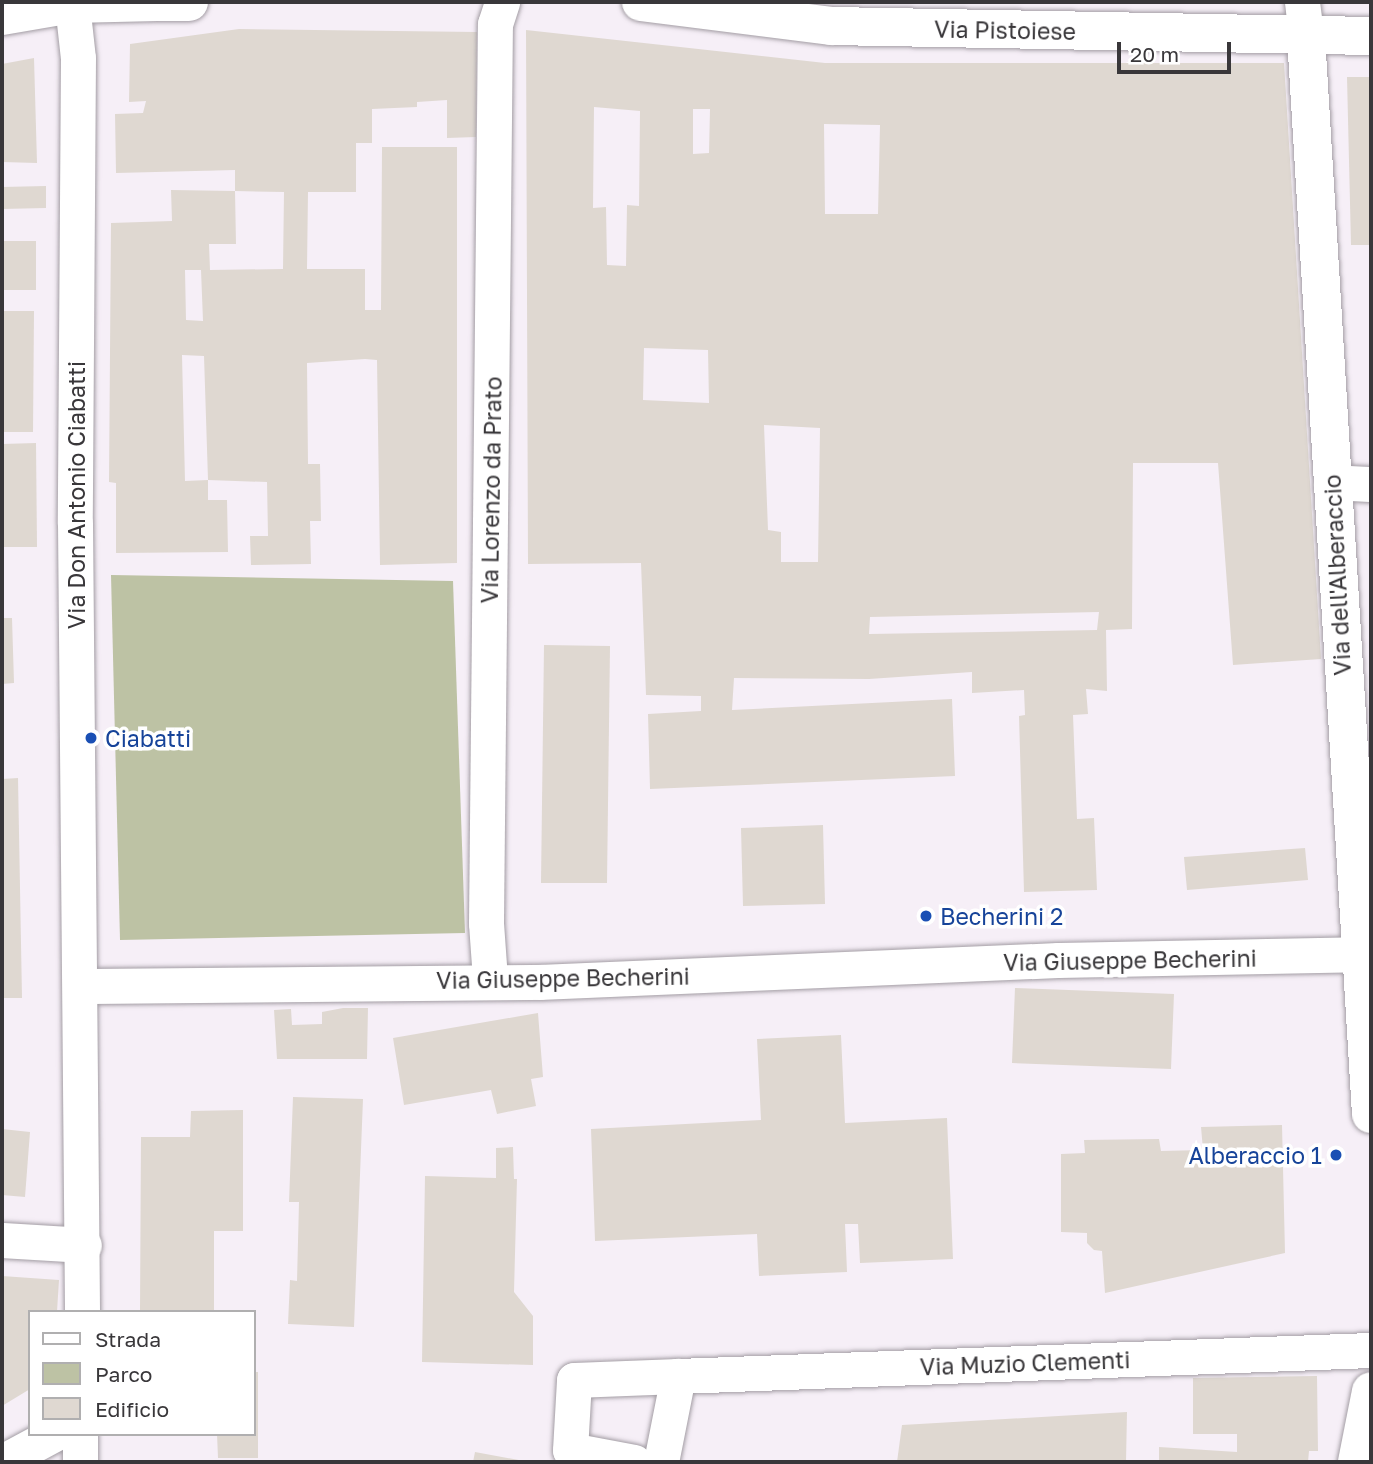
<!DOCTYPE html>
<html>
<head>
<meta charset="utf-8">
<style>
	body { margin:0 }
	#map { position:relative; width:1373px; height:1464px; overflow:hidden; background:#f6eff7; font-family:"Golos Text",sans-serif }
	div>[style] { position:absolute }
	.green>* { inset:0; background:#bdc2a4 }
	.building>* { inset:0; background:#dfd8d1 }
	.roads { filter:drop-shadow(0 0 2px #a39da4) drop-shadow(0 0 2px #a39da4) }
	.minor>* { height:35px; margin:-17.5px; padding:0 17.5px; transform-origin:17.5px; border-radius:17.5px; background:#fff }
	.tertiary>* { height:38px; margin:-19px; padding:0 19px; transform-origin:19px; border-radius:19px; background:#fff }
	.dots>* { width:19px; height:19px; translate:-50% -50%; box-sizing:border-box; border:4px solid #fff; border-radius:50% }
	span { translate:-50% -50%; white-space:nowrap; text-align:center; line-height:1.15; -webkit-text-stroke:7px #fff; paint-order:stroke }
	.street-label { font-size:23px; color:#39373a }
	.transit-label { font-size:23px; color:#164399 }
	.left { translate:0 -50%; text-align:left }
	.right { translate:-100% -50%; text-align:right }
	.frame { position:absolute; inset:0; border:4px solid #39373a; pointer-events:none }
	.legend { position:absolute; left:28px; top:1310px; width:228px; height:126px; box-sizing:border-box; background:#fff; border:2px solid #b0afb0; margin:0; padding:9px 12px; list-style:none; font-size:21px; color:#39373a }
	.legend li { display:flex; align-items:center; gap:14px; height:35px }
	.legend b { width:35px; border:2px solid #b0afb0 }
	.scale { position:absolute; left:1117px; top:42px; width:114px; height:32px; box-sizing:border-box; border:4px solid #39373a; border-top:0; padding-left:9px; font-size:21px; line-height:24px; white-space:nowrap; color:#39373a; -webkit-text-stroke:5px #fff; paint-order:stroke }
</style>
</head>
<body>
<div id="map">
	<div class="green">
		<div style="clip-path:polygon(111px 575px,453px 581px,465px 933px,120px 940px)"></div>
	</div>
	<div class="building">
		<div style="clip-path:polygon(evenodd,239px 29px,477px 32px,476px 137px,447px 138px,447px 100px,417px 102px,417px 107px,372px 109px,372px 143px,356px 143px,356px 192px,308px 192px,307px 269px,365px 269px,365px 310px,381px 310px,382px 147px,457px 147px,457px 563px,380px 565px,377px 360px,365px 359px,307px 363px,308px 464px,320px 464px,321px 521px,310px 521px,311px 564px,251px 565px,250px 536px,268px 536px,267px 482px,208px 480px,204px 356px,182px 355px,185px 481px,208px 480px,208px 500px,227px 500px,228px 552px,116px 553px,116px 483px,109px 482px,111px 223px,172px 221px,171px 190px,235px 191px,235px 170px,116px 173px,115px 114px,143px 113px,146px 101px,129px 102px,130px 44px,239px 29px,235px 191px,284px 192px,283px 269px,210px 270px,209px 244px,236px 244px,235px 191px,239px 29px,185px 270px,201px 270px,203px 321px,186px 320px,185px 270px)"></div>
		<div style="clip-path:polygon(evenodd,526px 30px,825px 63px,1284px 63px,1321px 659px,1233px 665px,1218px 463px,1133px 463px,1132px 629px,1106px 630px,1107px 691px,1086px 689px,1088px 714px,1073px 715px,1077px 819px,1094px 818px,1097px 890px,1024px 892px,1019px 716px,1025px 715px,1024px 690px,972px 693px,972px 672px,869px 679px,734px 678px,732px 710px,952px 699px,955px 776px,650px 789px,648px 714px,701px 711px,701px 696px,646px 695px,641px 563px,528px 564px,526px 30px,594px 107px,640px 111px,639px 206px,627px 205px,626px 266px,607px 265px,606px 207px,593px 208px,594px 107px,526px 30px,693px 109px,710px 109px,709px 153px,693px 154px,693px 109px,526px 30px,824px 124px,880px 125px,878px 214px,825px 214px,824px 124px,526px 30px,644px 348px,708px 350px,709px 403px,643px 400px,644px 348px,526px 30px,764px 425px,820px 428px,818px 562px,781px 562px,781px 532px,768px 530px,764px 425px,526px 30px,1099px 612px,1097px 630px,869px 634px,870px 617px,1099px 612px)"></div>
		<div style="clip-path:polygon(34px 58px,37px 163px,2px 162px,2px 64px)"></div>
		<div style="clip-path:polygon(1347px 77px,1371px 77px,1371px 245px,1351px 245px)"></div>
		<div style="clip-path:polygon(46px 186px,46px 208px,2px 209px,2px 187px)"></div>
		<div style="clip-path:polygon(2px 241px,36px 241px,36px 290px,2px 290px)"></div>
		<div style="clip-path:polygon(2px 311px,34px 311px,33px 432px,2px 432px)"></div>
		<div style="clip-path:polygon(36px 443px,37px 547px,2px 547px,2px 444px)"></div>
		<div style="clip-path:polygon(2px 618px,12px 618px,14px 683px,2px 684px)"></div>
		<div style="clip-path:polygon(544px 645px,610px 646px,607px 883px,541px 883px)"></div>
		<div style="clip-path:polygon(18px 778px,22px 998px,2px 998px,2px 779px)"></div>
		<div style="clip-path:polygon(823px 825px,825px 904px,743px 906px,741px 828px)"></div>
		<div style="clip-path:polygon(1305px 848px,1308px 880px,1187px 890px,1184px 857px)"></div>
		<div style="clip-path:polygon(1015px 988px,1174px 994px,1171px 1069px,1012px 1063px)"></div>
		<div style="clip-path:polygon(343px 1008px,368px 1008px,367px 1059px,277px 1059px,274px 1010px,291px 1009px,292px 1025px,322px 1024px,322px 1012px)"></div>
		<div style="clip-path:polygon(538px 1013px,543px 1077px,531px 1079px,536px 1106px,497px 1114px,491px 1090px,404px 1105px,393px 1038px)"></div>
		<div style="clip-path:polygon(841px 1035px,845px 1123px,947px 1118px,953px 1259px,860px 1263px,858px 1224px,845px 1224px,847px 1272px,759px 1276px,757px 1234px,595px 1241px,591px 1129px,761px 1120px,757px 1039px)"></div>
		<div style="clip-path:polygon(293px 1097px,363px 1099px,354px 1327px,288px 1324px,290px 1280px,297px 1281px,299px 1202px,289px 1202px)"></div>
		<div style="clip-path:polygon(243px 1110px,243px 1231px,214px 1231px,214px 1312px,140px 1312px,141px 1137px,190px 1137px,191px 1111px)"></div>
		<div style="clip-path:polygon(1282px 1125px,1285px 1253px,1105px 1293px,1102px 1251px,1094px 1250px,1087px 1243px,1087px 1233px,1061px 1232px,1061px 1154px,1085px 1153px,1084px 1140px,1159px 1139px,1161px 1151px,1203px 1150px,1201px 1127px)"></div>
		<div style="clip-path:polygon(2px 1129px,30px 1132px,25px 1197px,2px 1195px)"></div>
		<div style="clip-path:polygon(513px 1147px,514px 1179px,517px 1179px,514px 1292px,533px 1316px,533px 1365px,422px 1362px,425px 1176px,496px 1178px,496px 1148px)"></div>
		<div style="clip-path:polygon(2px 1276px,59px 1280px,57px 1312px,30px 1312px,30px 1389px,2px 1406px)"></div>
		<div style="clip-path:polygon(254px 1372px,258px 1372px,258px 1458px,218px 1458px,217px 1434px,254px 1434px)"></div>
		<div style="clip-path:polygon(1317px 1376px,1318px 1451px,1309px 1451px,1308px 1462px,1159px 1462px,1159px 1447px,1237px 1452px,1237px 1434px,1193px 1434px,1193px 1378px)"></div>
		<div style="clip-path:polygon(1127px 1412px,1126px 1462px,897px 1462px,902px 1425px)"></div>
		<div style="clip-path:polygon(475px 1452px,524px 1461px,524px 1462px,473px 1462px)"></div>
	</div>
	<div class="roads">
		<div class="minor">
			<div style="left:1302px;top:2px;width:34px;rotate:83deg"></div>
			<div style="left:72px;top:4px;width:54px;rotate:83.7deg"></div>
			<div style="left:78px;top:58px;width:465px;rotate:90.4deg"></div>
			<div style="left:75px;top:523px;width:789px;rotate:89.49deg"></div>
			<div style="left:1331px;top:482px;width:40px;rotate:2.9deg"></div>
			<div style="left:490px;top:979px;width:56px;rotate:-94.1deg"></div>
			<div style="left:486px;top:923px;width:899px;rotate:-89.43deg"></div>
			<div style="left:495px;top:24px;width:23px;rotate:-72deg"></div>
			<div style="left:80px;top:986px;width:459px;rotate:-0.5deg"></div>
			<div style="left:539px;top:982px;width:519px;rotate:-2.43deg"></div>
			<div style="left:1058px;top:960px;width:313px;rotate:-1.1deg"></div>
			<div style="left:2px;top:1240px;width:82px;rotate:3.5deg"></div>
			<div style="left:2px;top:1462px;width:59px;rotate:-28.3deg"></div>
			<div style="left:80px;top:1462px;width:28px;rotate:-90deg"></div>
			<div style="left:634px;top:1462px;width:65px;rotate:-169.4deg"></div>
			<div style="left:570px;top:1450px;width:70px;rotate:-86.7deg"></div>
			<div style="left:574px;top:1380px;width:104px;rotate:-2.2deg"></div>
			<div style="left:661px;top:1462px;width:88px;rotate:-78.8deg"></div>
			<div style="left:678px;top:1376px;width:693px;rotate:-2.15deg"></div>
		</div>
		<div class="tertiary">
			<div style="left:157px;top:2px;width:32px"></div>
			<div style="left:641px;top:2px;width:192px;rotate:7.2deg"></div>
			<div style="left:831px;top:26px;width:540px;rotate:1.06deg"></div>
			<div style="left:2px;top:16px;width:71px;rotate:-9.7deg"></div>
			<div style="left:72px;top:4px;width:85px;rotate:-1.3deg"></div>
			<div style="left:1306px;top:36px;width:1080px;rotate:86.55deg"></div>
			<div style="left:1357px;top:1462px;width:72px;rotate:-78.8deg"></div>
		</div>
	</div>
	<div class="dots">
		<div style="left:91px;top:738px;background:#1a4fb4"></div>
		<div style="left:926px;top:916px;background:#1a4fb4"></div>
		<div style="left:1336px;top:1155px;background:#1a4fb4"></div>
	</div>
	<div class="street-label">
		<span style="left:1005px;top:30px;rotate:1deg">Via Pistoiese</span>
		<span style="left:491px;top:490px;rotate:-89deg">Via Lorenzo da Prato</span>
		<span style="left:76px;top:495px;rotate:-90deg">Via Don Antonio Ciabatti</span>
		<span style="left:1337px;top:575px;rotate:-93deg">Via dell'Alberaccio</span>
		<span style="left:1130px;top:960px;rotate:-1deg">Via Giuseppe Becherini</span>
		<span style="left:563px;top:978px;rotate:-1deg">Via Giuseppe Becherini</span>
		<span style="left:1025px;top:1363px;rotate:-2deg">Via Muzio Clementi</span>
	</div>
	<div class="transit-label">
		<span class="left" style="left:105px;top:738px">Ciabatti</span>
		<span class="left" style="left:940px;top:916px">Becherini 2</span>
		<span class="right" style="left:1322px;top:1155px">Alberaccio 1</span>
	</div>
	<div class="frame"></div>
	<ul class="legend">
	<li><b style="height:9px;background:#fff"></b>Strada</li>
	<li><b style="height:19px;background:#bdc2a4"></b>Parco</li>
	<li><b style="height:19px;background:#dfd8d1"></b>Edificio</li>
	</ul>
	<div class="scale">20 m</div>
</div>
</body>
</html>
